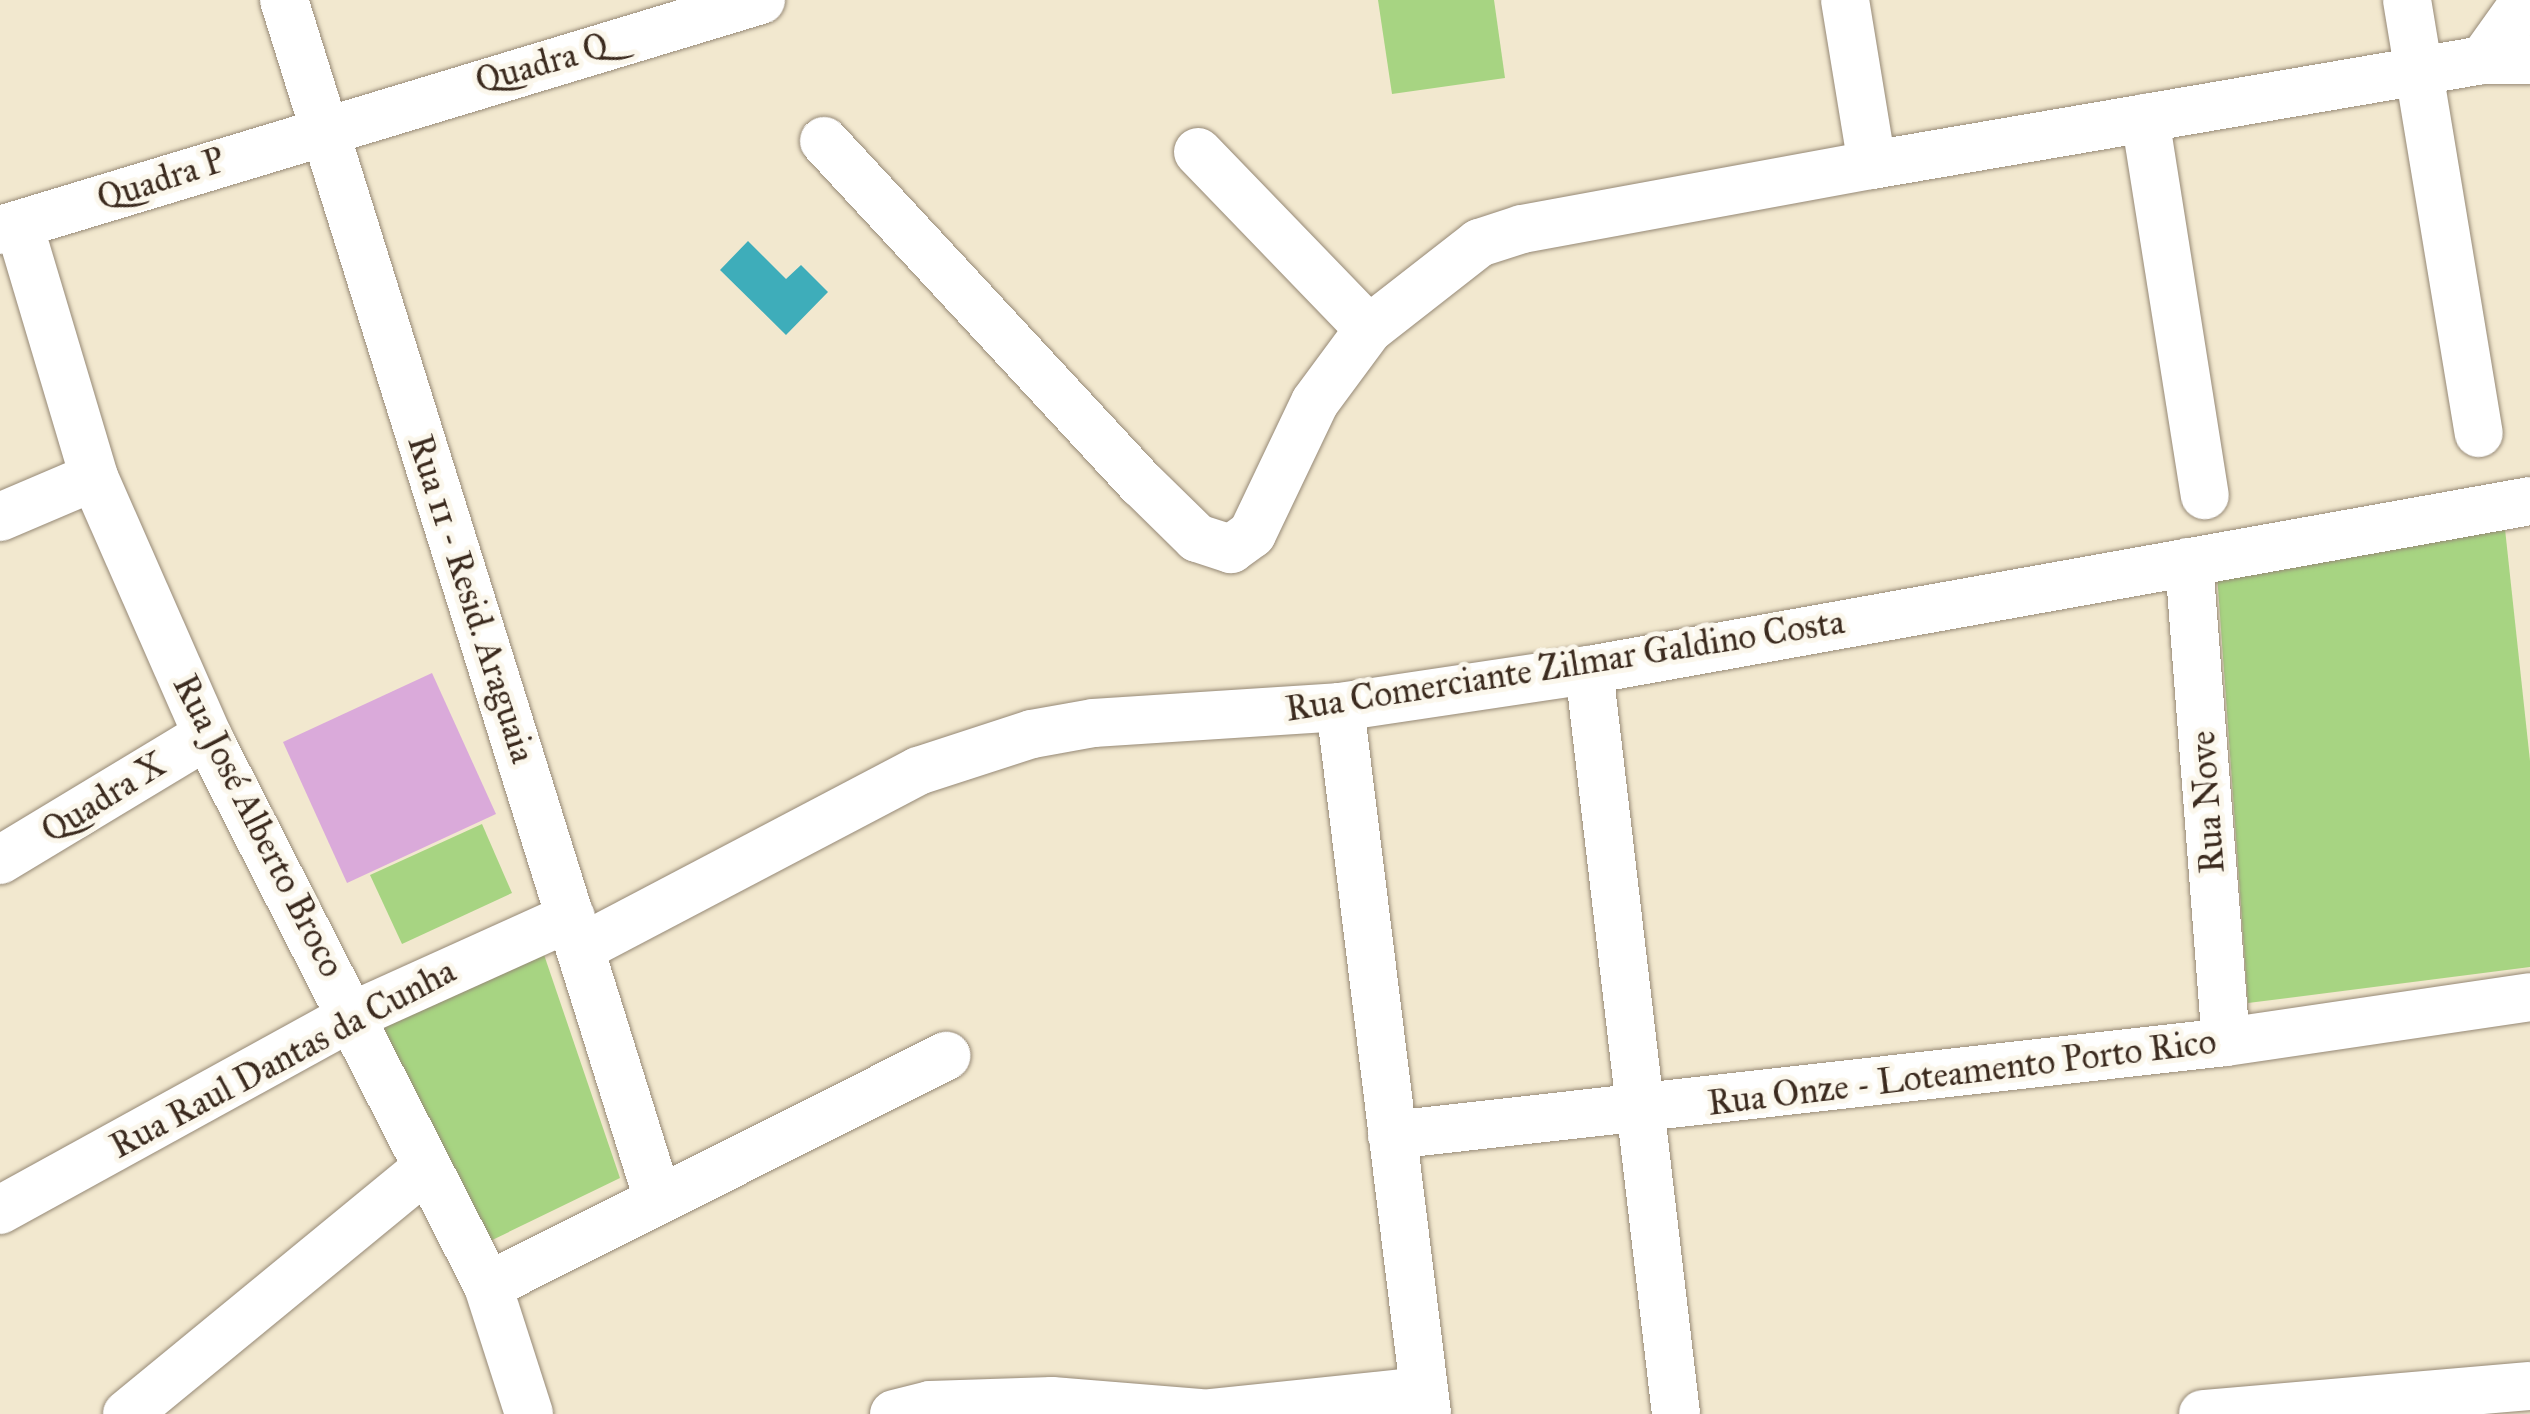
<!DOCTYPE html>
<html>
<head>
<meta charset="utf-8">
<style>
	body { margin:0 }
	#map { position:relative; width:2530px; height:1414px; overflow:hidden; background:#f2e8cf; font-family:"IM FELL Great Primer",serif }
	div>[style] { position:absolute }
	.green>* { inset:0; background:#a7d482 }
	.water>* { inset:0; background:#3eadba }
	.building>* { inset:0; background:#daaada }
	.roads { filter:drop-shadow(0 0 2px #968976) drop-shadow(0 0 2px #968976) }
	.street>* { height:48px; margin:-24px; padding:0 24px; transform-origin:24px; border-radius:24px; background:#fff }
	span { translate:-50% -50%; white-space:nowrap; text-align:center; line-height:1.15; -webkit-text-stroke:10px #fbf7ec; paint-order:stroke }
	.street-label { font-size:35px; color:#3b2a1e }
</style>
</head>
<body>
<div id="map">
	<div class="green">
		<div style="clip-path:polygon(1378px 0,1494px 0,1505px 78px,1392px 94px)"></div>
		<div style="clip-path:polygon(2505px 529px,2530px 761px,2530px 967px,2248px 1003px,2217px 574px)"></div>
		<div style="clip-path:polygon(482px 824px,512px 893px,402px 944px,370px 875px)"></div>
		<div style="clip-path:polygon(538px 937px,620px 1178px,484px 1244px,378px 1015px)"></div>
	</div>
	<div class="water">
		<div style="clip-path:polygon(748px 241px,786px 279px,801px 265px,828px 292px,786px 335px,720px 270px)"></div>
	</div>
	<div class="building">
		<div style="clip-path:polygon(432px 673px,496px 814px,347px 883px,283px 742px)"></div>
	</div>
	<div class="roads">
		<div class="street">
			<div style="left:284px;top:0;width:1256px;rotate:72.68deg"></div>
			<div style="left:1845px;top:0;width:167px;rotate:80.7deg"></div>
			<div style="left:2407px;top:0;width:439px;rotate:80.6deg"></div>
			<div style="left:2526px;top:0;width:74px;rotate:125.6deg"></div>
			<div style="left:2483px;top:60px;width:47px"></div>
			<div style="left:2145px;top:118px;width:382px;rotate:81deg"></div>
			<div style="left:824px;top:141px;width:468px;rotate:47.2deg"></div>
			<div style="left:1142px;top:484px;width:77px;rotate:44.5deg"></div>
			<div style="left:1197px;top:538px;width:36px;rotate:18deg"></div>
			<div style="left:1231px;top:549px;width:26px;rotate:-36deg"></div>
			<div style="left:1252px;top:534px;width:146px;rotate:-64.5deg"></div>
			<div style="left:1315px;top:402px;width:91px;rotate:-53.5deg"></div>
			<div style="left:1369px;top:329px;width:140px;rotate:-38deg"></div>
			<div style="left:1479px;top:243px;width:45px;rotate:-18deg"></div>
			<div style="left:1522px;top:229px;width:356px;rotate:-10.4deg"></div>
			<div style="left:1872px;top:165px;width:620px;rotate:-9.75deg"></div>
			<div style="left:1198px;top:152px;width:246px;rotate:46deg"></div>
			<div style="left:19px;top:225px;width:263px;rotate:73.4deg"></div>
			<div style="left:94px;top:477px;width:282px;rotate:66.3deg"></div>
			<div style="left:207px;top:735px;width:619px;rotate:62.98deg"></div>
			<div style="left:488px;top:1286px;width:134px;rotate:72.2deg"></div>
			<div style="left:0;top:230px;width:795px;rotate:-16.82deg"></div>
			<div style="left:0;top:517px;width:102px;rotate:-23.1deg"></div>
			<div style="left:2189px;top:562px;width:481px;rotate:85.6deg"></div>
			<div style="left:1589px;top:670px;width:749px;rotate:83.33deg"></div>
			<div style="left:1340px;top:707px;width:712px;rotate:82.98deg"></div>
			<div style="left:0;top:860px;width:242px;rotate:-31.1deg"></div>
			<div style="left:581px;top:948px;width:381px;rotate:-27.7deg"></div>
			<div style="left:918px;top:771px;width:120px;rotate:-18deg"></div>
			<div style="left:1032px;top:734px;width:63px;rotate:-10.1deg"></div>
			<div style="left:1094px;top:723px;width:247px;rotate:-3.7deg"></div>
			<div style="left:1340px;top:707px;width:252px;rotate:-8.5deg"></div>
			<div style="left:1589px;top:670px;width:956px;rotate:-10.18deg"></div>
			<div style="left:1392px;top:1135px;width:839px;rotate:-6.36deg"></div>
			<div style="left:2226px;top:1042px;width:307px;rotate:-8.4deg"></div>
			<div style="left:0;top:1210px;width:404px;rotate:-28.8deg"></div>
			<div style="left:354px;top:1015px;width:238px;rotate:-24.3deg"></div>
			<div style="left:488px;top:1286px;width:513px;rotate:-26.67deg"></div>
			<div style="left:127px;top:1414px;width:388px;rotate:-39.4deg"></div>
			<div style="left:894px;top:1414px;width:37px;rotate:-14deg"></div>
			<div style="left:930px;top:1405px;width:122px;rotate:-1.9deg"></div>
			<div style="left:1052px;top:1401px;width:148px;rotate:4.6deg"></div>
			<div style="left:1200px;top:1414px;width:224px;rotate:-5.9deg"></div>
			<div style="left:2203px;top:1414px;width:328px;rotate:-4.9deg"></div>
		</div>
	</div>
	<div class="street-label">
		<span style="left:542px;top:64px;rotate:-16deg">Quadra Q</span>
		<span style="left:161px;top:180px;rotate:-18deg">Quadra P</span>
		<span style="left:471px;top:599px;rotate:72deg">Rua 11 - Resid. Araguaia</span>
		<span style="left:1565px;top:666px;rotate:-9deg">Rua Comerciante Zilmar Galdino Costa</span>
		<span style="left:104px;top:798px;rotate:-32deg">Quadra X</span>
		<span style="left:2208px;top:802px;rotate:-94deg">Rua Nove</span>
		<span style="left:258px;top:826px;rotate:63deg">Rua José Alberto Broco</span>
		<span style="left:283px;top:1059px;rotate:-28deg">Rua Raul Dantas da Cunha</span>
		<span style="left:1962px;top:1073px;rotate:-7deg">Rua Onze - Loteamento Porto Rico</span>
	</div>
</div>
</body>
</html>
